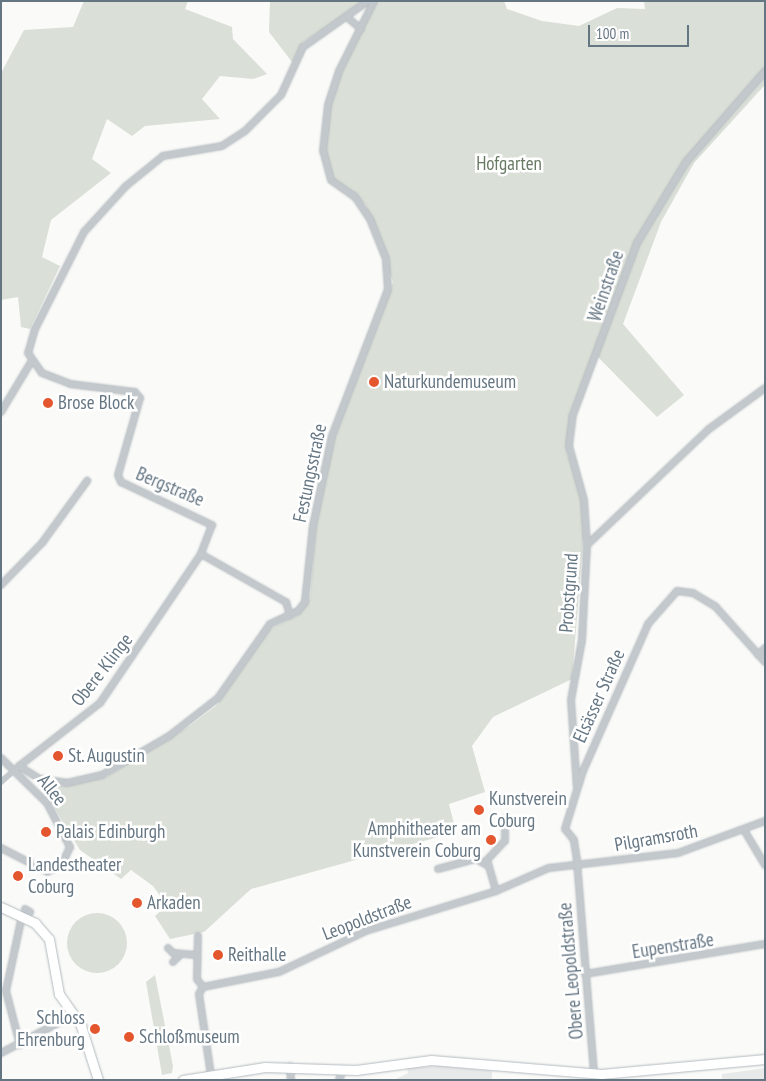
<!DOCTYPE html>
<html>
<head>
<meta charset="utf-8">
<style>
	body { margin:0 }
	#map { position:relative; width:766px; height:1081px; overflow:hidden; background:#fafaf8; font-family:"PT Sans Narrow",sans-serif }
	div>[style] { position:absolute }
	.built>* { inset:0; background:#e8e9e9 }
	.green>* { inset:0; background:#dadfd7 }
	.round { border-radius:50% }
	.roads { filter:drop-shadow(0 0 1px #b3babf) drop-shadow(0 0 1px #b3babf) }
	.street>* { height:6px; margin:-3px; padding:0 3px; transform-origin:3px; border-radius:3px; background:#c3c8cc }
	.secondary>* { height:9px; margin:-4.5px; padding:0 4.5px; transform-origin:4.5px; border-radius:4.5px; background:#fff }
	.street-bridge>* { height:6px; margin:-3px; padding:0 3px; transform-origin:3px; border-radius:3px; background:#c3c8cc }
	.dots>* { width:14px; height:14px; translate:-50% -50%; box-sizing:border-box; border:2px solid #fff; border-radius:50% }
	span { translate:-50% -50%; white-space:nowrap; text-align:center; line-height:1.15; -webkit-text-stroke:5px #fff; paint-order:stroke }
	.park-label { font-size:19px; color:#687a64 }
	.street-label { font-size:19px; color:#657683 }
	.poi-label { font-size:19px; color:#657683 }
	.left { translate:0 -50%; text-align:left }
	.right { translate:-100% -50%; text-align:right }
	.frame { position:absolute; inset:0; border:2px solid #657683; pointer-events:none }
	.scale { position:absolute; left:588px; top:25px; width:101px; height:22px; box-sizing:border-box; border:2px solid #657683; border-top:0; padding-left:6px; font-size:15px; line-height:18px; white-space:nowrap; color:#657683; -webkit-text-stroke:4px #fff; paint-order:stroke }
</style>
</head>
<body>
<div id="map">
	<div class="built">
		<div style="clip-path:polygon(439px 1066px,492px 1071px,492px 1080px,394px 1080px,408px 1073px,407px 1068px)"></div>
		<div style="clip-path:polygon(765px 1068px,765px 1080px,722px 1080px,722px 1074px)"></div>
	</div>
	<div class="green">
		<div style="clip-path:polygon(84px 1px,188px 1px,185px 9px,232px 27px,233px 39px,267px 74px,253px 79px,220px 76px,202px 99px,220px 119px,145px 126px,132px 136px,107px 119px,92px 159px,111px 173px,51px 220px,42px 257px,60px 266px,30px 329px,21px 327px,18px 297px,1px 300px,1px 73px,24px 30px,73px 27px)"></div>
		<div style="clip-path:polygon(270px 1px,367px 1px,303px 42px,292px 62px,269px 32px)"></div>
		<div style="clip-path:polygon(376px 1px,504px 1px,507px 9px,542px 21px,579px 26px,617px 8px,645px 9px,644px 1px,765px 1px,765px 85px,694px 163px,661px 222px,623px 324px,684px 395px,657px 417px,595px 354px,571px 414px,567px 453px,580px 490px,584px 530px,572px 679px,493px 717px,472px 746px,485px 792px,449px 804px,456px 832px,251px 889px,204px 932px,170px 939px,155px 916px,167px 905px,153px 886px,131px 870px,121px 879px,80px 850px,43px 789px,45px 784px,64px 786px,106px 777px,191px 725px,216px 706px,270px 629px,297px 615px,310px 598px,316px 527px,334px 439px,393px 282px,366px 205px,335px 181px,325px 150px,330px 107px,340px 75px)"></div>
		<div class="round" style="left:67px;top:913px;width:60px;height:60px"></div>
		<div style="clip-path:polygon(155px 975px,173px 1066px,172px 1073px,162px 1075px,146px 982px)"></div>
	</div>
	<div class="roads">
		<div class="street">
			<div style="left:368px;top:1px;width:80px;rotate:144.7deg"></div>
			<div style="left:303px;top:47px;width:53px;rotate:114.6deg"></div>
			<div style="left:281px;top:95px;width:51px;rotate:135deg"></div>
			<div style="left:245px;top:131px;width:27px;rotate:147deg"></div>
			<div style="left:222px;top:146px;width:60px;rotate:170.4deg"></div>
			<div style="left:163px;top:156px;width:48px;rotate:141deg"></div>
			<div style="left:126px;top:186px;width:62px;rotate:132.4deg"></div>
			<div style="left:84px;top:232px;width:109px;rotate:116.8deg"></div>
			<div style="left:35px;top:329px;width:25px;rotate:106deg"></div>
			<div style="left:28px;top:353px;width:24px;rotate:55deg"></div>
			<div style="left:42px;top:373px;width:30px;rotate:21deg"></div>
			<div style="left:70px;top:384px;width:65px;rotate:7deg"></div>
			<div style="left:135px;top:392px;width:8px;rotate:50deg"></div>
			<div style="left:140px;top:398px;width:80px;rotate:105.9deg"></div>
			<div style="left:118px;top:475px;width:8px;rotate:67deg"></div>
			<div style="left:121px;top:482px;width:101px;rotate:25.3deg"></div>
			<div style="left:212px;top:525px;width:31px;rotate:111deg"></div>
			<div style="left:201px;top:554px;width:180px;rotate:124.1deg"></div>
			<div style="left:100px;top:703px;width:103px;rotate:142.1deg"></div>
			<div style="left:19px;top:766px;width:25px;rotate:32deg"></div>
			<div style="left:40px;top:779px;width:27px;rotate:8deg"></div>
			<div style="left:67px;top:783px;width:36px;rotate:-13deg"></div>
			<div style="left:102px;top:775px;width:78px;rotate:-30.2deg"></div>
			<div style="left:169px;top:736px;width:62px;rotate:-37.8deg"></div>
			<div style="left:218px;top:698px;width:90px;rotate:-54.9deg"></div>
			<div style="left:270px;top:624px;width:31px;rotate:-25deg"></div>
			<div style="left:298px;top:611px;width:11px;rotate:-52deg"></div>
			<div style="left:305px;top:602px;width:76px;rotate:-84deg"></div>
			<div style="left:313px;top:526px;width:92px;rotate:-78.1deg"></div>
			<div style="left:332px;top:436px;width:157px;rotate:-69.1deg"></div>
			<div style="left:388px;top:289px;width:30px;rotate:-94deg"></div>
			<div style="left:386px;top:259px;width:43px;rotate:-111.8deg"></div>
			<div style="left:370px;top:219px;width:27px;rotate:-124deg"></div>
			<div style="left:355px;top:197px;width:29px;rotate:-145deg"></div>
			<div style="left:331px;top:180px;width:30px;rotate:-105deg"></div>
			<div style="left:323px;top:151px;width:46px;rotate:-83.8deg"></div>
			<div style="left:328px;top:105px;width:36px;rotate:-72deg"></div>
			<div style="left:339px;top:71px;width:78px;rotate:-63.4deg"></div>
			<div style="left:348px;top:18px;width:17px;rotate:40deg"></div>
			<div style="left:1px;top:412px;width:58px;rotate:-59deg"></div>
			<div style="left:587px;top:545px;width:168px;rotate:-43.6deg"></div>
			<div style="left:709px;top:429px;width:69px;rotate:-36.2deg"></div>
			<div style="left:201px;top:554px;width:98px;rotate:29.5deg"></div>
			<div style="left:286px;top:602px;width:14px;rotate:73deg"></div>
			<div style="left:1px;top:585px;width:59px;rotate:-45.7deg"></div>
			<div style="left:42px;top:543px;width:77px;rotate:-54deg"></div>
			<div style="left:758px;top:655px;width:10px;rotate:-45deg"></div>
			<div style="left:1px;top:758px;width:64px;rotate:44.4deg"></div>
			<div style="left:47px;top:803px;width:50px;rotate:62.4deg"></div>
			<div style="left:70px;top:847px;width:19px;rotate:115deg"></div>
			<div style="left:62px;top:864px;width:17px;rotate:152deg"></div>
			<div style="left:577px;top:788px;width:88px;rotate:-93.9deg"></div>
			<div style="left:571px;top:700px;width:61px;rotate:-79.6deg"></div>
			<div style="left:582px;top:640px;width:95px;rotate:-87deg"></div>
			<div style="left:587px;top:545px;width:45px;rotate:-93.8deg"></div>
			<div style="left:584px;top:500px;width:56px;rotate:-105.5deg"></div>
			<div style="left:569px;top:446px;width:31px;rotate:-83deg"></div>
			<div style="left:573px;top:415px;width:184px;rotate:-69.6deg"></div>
			<div style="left:637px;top:243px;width:95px;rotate:-58.8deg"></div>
			<div style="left:686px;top:162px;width:121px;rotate:-49deg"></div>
			<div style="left:744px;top:830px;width:41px;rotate:59deg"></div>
			<div style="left:1px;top:848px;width:48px;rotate:27.1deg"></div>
			<div style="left:438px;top:869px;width:39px;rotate:-15deg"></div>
			<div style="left:476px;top:859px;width:13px;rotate:29deg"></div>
			<div style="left:496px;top:891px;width:32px;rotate:-106deg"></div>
			<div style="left:487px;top:860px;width:26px;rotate:-47deg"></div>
			<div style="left:505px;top:841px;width:22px;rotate:-90deg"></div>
			<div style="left:25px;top:909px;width:6px;rotate:31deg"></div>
			<div style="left:198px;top:936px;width:43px;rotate:91.3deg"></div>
			<div style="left:197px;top:979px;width:10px;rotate:53deg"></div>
			<div style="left:168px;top:948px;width:7px;rotate:45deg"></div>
			<div style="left:173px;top:953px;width:23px;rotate:5deg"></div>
			<div style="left:173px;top:962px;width:10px;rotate:-45deg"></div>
			<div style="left:585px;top:974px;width:182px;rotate:-9.5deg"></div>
			<div style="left:203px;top:987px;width:77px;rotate:-11.2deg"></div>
			<div style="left:279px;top:972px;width:96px;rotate:-25.2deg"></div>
			<div style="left:366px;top:931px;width:136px;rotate:-17.1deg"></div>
			<div style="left:496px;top:891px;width:58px;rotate:-23.5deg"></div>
			<div style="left:549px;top:868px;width:130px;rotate:-6.6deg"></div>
			<div style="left:678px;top:853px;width:93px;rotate:-20.2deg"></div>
			<div style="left:203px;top:987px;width:8px;rotate:120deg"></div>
			<div style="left:199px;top:994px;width:82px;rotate:81.6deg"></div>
			<div style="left:20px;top:1045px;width:56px;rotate:-104.5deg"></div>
			<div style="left:6px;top:991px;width:77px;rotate:-78deg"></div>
			<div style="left:1px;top:1053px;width:81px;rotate:-27.8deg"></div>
			<div style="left:290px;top:1066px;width:14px;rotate:86deg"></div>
			<div style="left:594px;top:1073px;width:214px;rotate:-94.6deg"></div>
			<div style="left:577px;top:860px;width:20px;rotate:-99deg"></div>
			<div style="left:574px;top:840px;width:14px;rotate:-129deg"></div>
			<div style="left:565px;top:829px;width:61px;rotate:-72.8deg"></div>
			<div style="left:583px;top:771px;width:161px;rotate:-66.1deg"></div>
			<div style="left:648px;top:624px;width:44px;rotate:-48.7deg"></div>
			<div style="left:677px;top:591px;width:16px;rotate:7deg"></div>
			<div style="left:693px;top:593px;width:26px;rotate:31deg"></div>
			<div style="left:715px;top:606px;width:75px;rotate:48.2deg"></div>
			<div style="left:339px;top:1080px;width:11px;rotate:-68deg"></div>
		</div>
		<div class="secondary">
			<div style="left:1px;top:907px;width:38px;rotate:25deg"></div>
			<div style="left:35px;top:923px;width:21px;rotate:49deg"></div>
			<div style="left:49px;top:939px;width:56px;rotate:79.7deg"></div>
			<div style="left:59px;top:994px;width:39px;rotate:55deg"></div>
			<div style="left:81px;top:1026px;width:57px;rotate:72.5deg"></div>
			<div style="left:183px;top:1080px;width:83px;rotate:-9deg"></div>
			<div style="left:265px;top:1067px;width:91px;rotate:1.9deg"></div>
			<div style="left:356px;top:1070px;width:76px;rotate:-7.6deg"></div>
			<div style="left:431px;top:1060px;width:171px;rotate:4.7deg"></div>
			<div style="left:601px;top:1074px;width:165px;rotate:-5.2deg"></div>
		</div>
	</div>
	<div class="street-bridge">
		<div style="left:1px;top:782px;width:24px;rotate:-42deg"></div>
	</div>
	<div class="dots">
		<div style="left:374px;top:382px;background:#e4572e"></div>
		<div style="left:48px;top:403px;background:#e4572e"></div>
		<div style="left:58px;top:756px;background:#e4572e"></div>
		<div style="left:479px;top:810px;background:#e4572e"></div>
		<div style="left:46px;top:832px;background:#e4572e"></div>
		<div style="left:491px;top:840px;background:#e4572e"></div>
		<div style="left:18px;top:876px;background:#e4572e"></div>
		<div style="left:137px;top:903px;background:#e4572e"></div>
		<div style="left:218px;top:955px;background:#e4572e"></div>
		<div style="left:95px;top:1029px;background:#e4572e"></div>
		<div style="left:129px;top:1037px;background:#e4572e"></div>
	</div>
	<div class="park-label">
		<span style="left:509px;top:164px">Hofgarten</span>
	</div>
	<div class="street-label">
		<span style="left:606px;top:286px;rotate:-71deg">Weinstraße</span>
		<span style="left:310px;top:473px;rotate:-78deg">Festungsstraße</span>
		<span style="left:170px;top:487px;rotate:23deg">Bergstraße</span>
		<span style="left:569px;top:593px;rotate:-86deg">Probstgrund</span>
		<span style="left:102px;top:670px;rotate:-52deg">Obere Klinge</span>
		<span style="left:599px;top:696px;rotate:-66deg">Elsässer Straße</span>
		<span style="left:52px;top:790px;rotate:51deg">Allee</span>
		<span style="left:656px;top:838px;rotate:-10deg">Pilgramsroth</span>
		<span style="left:367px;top:918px;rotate:-21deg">Leopoldstraße</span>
		<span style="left:673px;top:946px;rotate:-9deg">Eupenstraße</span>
		<span style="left:571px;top:971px;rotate:-95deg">Obere Leopoldstraße</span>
	</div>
	<div class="poi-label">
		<span class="left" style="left:384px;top:382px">Naturkundemuseum</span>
		<span class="left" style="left:58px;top:403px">Brose Block</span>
		<span class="left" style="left:68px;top:756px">St. Augustin</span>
		<span class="left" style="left:489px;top:810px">Kunstverein<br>Coburg</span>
		<span class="right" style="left:481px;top:840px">Amphitheater am<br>Kunstverein Coburg</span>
		<span class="left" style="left:56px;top:832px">Palais Edinburgh</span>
		<span class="left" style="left:28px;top:876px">Landestheater<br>Coburg</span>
		<span class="left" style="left:147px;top:903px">Arkaden</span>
		<span class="left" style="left:228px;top:955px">Reithalle</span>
		<span class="right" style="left:85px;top:1029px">Schloss<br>Ehrenburg</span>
		<span class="left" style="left:139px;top:1037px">Schloßmuseum</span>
	</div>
	<div class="frame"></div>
	<div class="scale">100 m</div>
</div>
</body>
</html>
